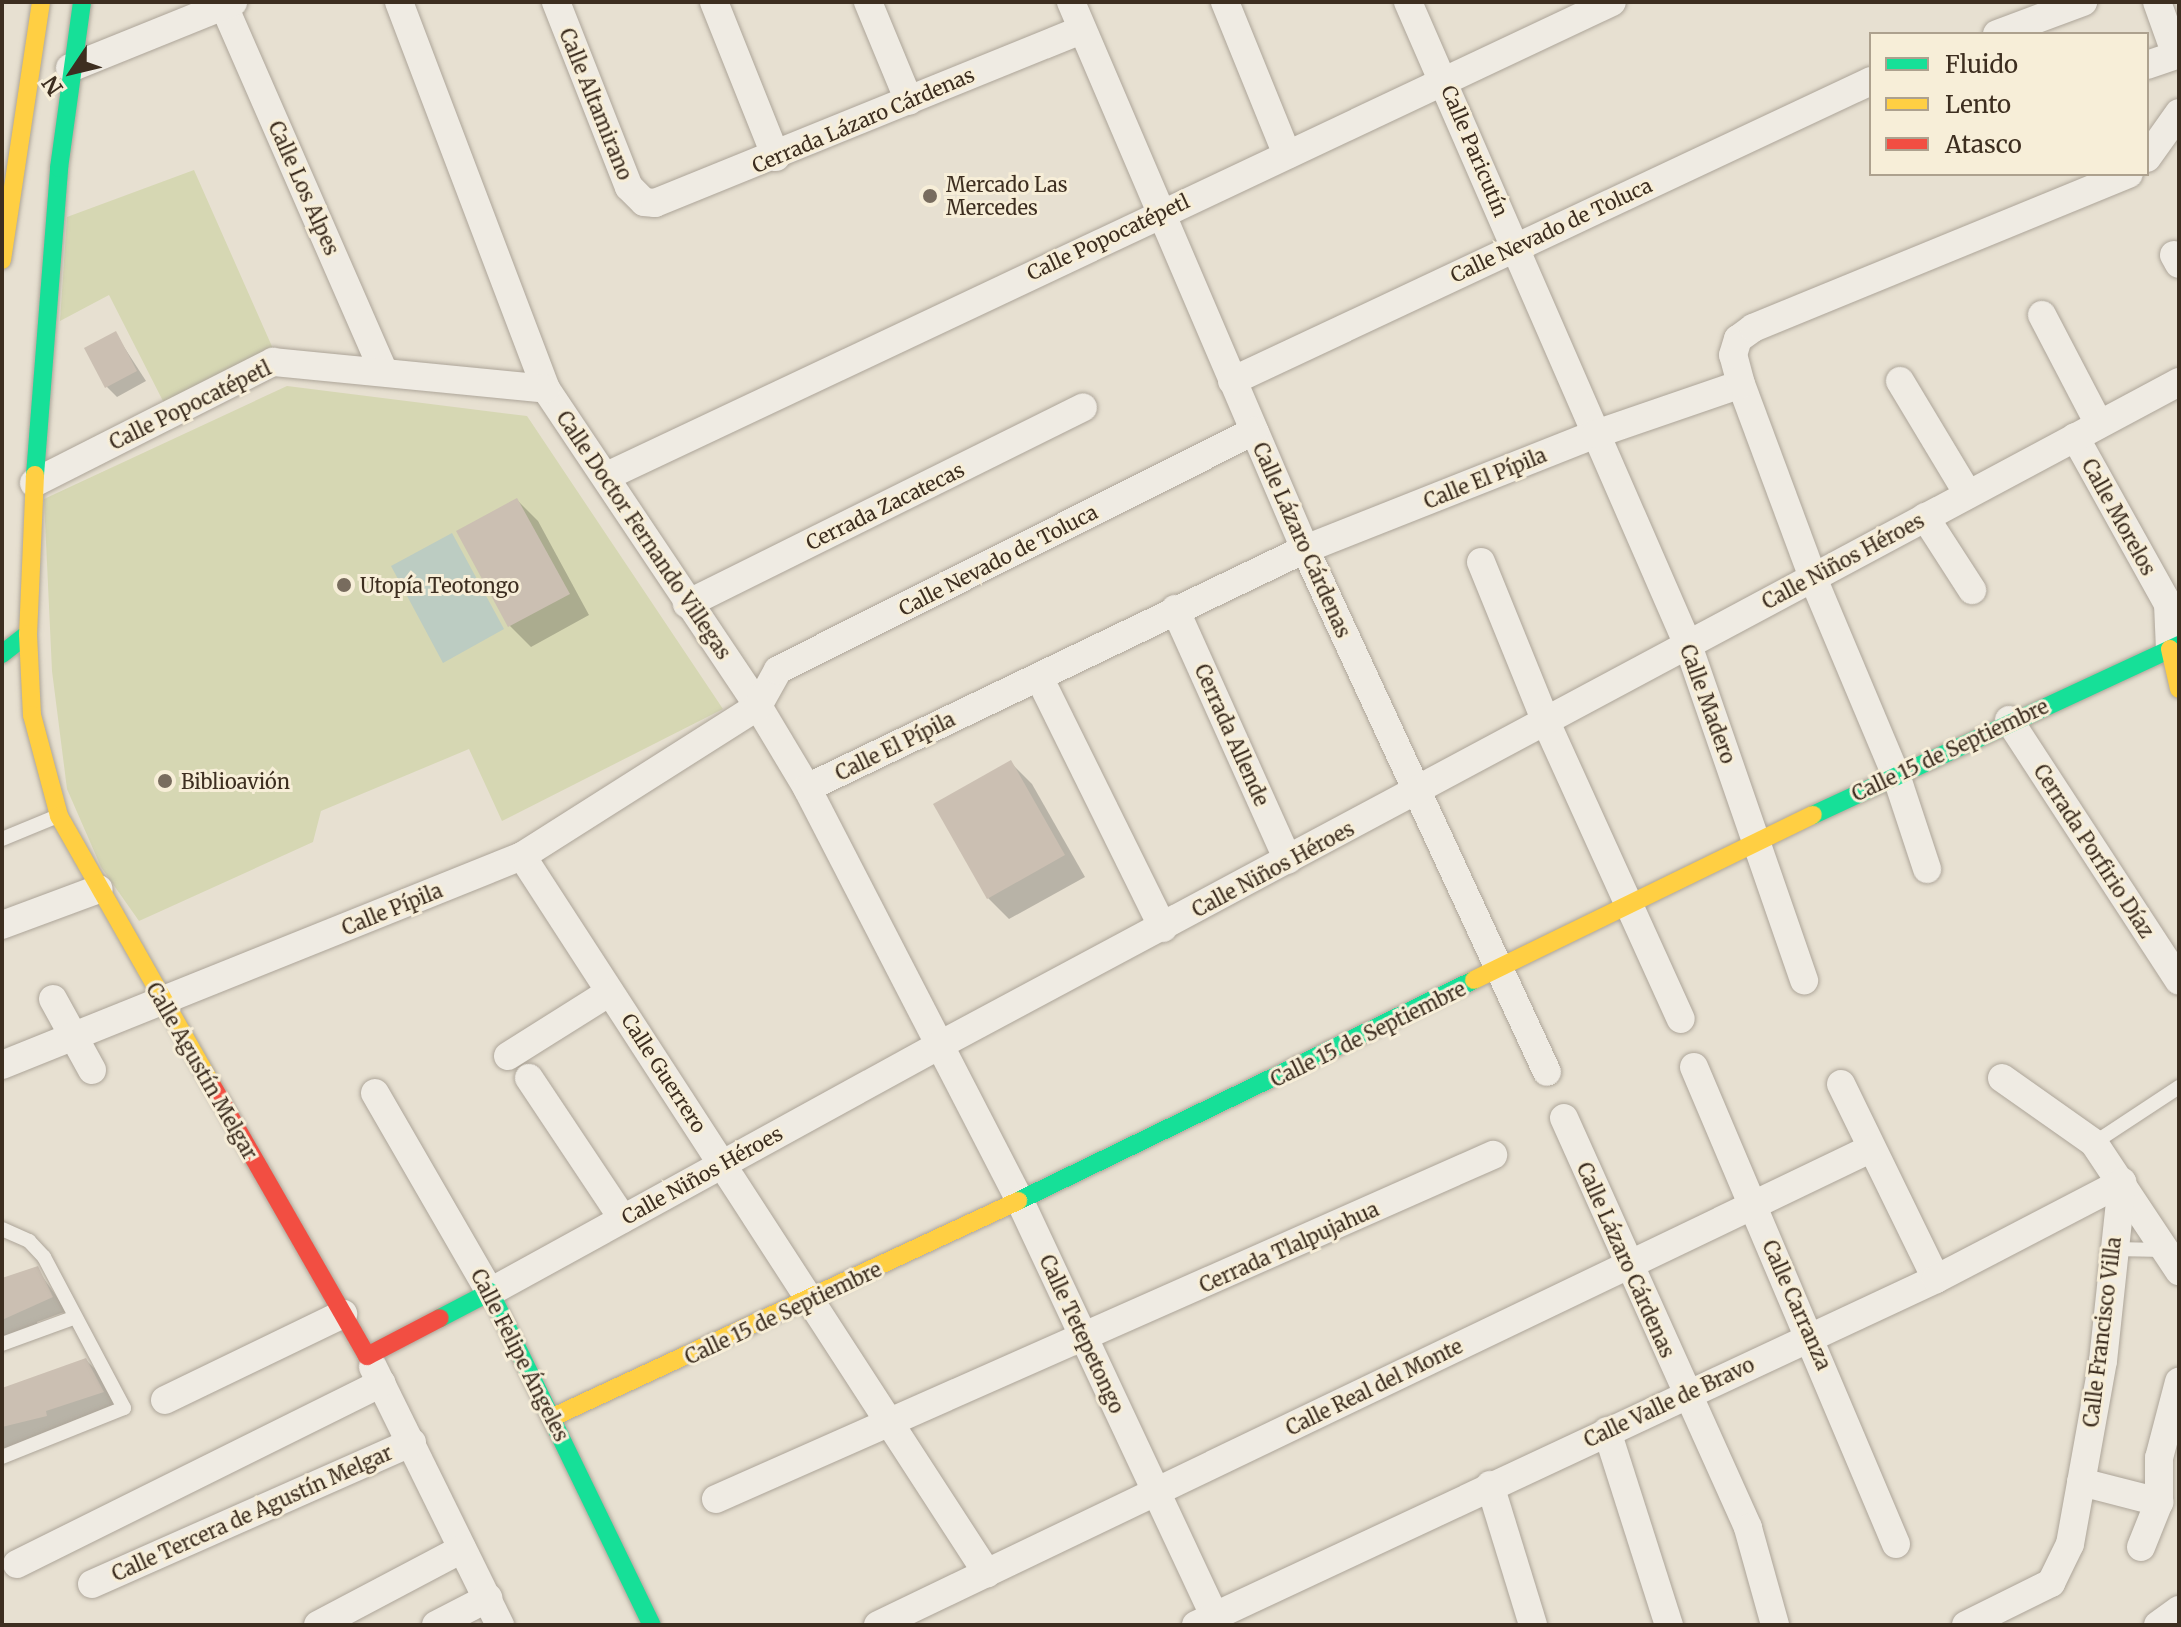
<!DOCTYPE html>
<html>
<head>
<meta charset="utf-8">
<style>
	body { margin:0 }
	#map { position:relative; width:2181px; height:1627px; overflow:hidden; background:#e7e0d1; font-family:Merriweather,serif }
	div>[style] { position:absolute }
	.green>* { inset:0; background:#d6d7b3 }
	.water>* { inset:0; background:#bcccc2 }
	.shadow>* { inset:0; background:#0003 }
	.building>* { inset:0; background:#cbbfb2 }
	.roads { filter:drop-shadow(0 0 2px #ada599) drop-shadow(0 0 2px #ada599) }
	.lane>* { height:14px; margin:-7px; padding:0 7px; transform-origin:7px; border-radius:7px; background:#efebe3 }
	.street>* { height:28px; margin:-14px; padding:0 14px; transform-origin:14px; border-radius:14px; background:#efebe3 }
	.fast>* { height:18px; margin:-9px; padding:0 9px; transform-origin:9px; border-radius:9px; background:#16e098 }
	.slow>* { height:18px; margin:-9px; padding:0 9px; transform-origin:9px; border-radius:9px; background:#ffcf43 }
	.jam>* { height:18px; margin:-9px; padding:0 9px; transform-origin:9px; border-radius:9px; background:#f24e42 }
	.dots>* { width:22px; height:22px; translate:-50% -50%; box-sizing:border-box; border:4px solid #f7eed8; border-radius:50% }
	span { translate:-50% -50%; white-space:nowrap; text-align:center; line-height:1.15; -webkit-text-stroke:6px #f7eed8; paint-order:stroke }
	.street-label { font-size:20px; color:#3d2e20 }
	.poi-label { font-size:20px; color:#3d2e20 }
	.left { translate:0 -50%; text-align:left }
	.frame { position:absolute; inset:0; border:4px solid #3d2e20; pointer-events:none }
	.legend { position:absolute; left:1869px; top:32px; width:280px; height:144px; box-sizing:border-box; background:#f7eed8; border:2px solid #ada18e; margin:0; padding:10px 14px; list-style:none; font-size:24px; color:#3d2e20 }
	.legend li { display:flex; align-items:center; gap:16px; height:40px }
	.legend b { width:40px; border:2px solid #ada18e }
	.north { position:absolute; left:32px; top:32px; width:80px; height:80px; -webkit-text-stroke:6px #f7eed8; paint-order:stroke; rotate:235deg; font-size:22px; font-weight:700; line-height:32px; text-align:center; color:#3d2e20 }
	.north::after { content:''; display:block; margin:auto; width:28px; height:36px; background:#3d2e20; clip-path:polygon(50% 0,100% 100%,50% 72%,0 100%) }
</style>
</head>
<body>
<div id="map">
	<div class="green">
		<div style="clip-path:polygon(194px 170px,274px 351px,165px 405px,109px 295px,60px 321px,67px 217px)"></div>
		<div style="clip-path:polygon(287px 386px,527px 416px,723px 709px,502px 821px,469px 749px,321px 811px,313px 842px,139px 921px,101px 867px,67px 789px,52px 671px,44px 499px)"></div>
	</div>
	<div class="water">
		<div style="clip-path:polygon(452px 533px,504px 629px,443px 663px,391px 566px)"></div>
	</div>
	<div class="shadow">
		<div style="clip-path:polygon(115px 333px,146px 381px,117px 397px,107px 387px)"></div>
		<div style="clip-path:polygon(517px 500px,538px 521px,589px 615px,531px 647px,510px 626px)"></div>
		<div style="clip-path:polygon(1011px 763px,1032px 784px,1085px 877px,1009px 919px,988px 898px)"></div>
		<div style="clip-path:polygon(37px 1269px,67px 1311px,37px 1322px,39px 1328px,2px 1346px,2px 1280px)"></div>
		<div style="clip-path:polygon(86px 1360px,102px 1376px,118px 1408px,2px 1451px,2px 1391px)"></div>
	</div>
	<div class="building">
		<div style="clip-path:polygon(116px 331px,137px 371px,105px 388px,84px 348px)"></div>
		<div style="clip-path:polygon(517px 498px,570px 594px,508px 627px,456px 531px)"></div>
		<div style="clip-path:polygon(1011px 760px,1065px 855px,987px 899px,933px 804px)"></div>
		<div style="clip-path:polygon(38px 1266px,53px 1297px,2px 1320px,2px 1278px)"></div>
		<div style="clip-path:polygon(86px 1358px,104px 1392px,46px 1411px,47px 1416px,2px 1427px,2px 1388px)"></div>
	</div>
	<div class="roads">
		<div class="lane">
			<div style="left:2px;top:839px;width:57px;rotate:-22.5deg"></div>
			<div style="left:2094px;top:1143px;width:102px;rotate:-33.4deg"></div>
			<div style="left:2px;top:1229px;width:30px;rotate:24deg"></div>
			<div style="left:29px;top:1241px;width:22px;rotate:47deg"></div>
			<div style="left:44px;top:1257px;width:171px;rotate:62.1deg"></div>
			<div style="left:124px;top:1408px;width:131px;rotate:158.1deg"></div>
			<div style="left:2113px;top:1249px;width:51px;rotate:1.1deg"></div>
			<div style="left:2px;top:1344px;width:76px;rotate:-20.1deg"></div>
		</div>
		<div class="street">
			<div style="left:399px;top:2px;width:414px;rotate:69.2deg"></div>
			<div style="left:546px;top:389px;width:381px;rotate:56.2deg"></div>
			<div style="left:758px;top:706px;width:96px;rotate:59.1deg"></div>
			<div style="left:807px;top:788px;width:465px;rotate:62.7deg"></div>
			<div style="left:1020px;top:1201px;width:468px;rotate:64.9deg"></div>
			<div style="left:556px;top:2px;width:199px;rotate:68.5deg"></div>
			<div style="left:629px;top:187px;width:21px;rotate:45deg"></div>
			<div style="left:644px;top:202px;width:11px;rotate:5deg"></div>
			<div style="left:655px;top:203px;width:460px;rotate:-22.1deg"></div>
			<div style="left:714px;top:2px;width:167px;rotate:68.2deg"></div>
			<div style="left:868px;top:2px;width:107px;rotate:67.5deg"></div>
			<div style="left:1071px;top:2px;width:595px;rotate:66.84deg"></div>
			<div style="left:1305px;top:549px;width:576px;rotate:65.17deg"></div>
			<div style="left:1225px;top:2px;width:165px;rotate:67.9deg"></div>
			<div style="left:1408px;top:2px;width:701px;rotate:66.47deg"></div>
			<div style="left:1688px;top:645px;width:355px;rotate:70.9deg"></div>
			<div style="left:224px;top:6px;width:397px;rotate:66.4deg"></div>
			<div style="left:1997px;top:34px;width:92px;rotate:-20.4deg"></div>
			<div style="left:2147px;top:65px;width:31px;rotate:-19deg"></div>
			<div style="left:2176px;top:55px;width:56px;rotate:-109.7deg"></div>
			<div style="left:70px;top:68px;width:176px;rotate:-22deg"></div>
			<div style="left:2147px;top:158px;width:55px;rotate:-54.6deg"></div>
			<div style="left:2174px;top:255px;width:10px;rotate:61deg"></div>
			<div style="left:2042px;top:315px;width:123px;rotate:62.4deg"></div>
			<div style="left:1232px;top:381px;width:706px;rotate:-25.15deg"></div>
			<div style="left:1900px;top:381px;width:132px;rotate:59deg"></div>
			<div style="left:1741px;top:384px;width:207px;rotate:69.6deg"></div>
			<div style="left:1813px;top:578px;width:214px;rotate:67.2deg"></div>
			<div style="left:1896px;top:775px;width:99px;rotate:71.7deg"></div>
			<div style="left:2075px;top:437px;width:191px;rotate:60.9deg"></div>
			<div style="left:2168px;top:604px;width:45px;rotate:87.5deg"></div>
			<div style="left:607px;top:476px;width:1111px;rotate:-25.25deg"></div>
			<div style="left:34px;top:483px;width:268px;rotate:-26.9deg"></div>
			<div style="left:273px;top:362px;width:274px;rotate:5.6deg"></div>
			<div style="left:1925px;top:517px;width:87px;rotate:57.2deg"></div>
			<div style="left:1481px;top:562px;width:173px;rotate:67.9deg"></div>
			<div style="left:1546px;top:722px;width:326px;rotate:65.6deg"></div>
			<div style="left:687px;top:604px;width:442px;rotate:-26.4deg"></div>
			<div style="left:1175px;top:609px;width:275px;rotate:65.8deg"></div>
			<div style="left:1039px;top:677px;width:280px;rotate:63.7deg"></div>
			<div style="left:2009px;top:720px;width:311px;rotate:56.9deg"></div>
			<div style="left:807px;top:788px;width:552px;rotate:-25.64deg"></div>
			<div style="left:1305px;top:549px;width:313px;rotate:-21.6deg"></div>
			<div style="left:1596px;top:434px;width:153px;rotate:-19deg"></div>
			<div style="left:1741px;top:384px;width:30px;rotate:-105deg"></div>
			<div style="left:1733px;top:355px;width:17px;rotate:-73deg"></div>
			<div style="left:1738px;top:339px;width:19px;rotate:-36deg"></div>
			<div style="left:1753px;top:328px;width:406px;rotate:-22.3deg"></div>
			<div style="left:522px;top:856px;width:855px;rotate:57.04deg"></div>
			<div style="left:2px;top:925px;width:103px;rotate:-20.4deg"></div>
			<div style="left:53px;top:999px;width:81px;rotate:61.2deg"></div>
			<div style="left:508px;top:1056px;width:120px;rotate:-32.1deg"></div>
			<div style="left:2px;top:1065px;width:560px;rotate:-21.9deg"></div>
			<div style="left:522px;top:856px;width:280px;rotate:-32.4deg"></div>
			<div style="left:758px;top:706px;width:41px;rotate:-60.9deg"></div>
			<div style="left:778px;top:670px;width:533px;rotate:-26.66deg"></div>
			<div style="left:1694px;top:1067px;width:518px;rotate:67.05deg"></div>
			<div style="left:529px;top:1078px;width:169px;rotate:56.3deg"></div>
			<div style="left:2002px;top:1078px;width:113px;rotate:35.2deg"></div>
			<div style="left:2094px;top:1143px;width:154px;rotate:56.4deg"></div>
			<div style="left:1841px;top:1084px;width:217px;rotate:64deg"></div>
			<div style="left:375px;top:1093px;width:230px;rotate:60deg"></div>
			<div style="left:490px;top:1292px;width:509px;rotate:-28.78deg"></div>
			<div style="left:936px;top:1047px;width:1410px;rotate:-28.15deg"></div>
			<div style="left:1564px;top:1118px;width:449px;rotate:65.8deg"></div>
			<div style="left:1748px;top:1528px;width:101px;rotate:74.4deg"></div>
			<div style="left:373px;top:1367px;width:288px;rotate:63.8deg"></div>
			<div style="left:165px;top:1400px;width:198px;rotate:-25.8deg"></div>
			<div style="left:1607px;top:1431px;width:204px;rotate:72.3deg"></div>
			<div style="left:2081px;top:1482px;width:81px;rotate:14.4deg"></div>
			<div style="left:1490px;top:1485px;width:146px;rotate:72.9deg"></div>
			<div style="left:716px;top:1499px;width:850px;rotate:-23.88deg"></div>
			<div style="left:2141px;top:1547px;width:48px;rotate:-68.2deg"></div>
			<div style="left:2159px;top:1502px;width:44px;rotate:-90deg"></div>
			<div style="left:2159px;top:1458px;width:79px;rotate:-75.3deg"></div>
			<div style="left:17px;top:1564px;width:407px;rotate:-26.4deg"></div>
			<div style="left:92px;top:1584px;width:350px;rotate:-23.9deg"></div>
			<div style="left:318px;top:1625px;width:163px;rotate:-27.8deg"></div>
			<div style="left:436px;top:1625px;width:59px;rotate:-27.4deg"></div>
			<div style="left:878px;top:1625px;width:1100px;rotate:-25.63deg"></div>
			<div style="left:1196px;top:1625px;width:817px;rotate:-25.06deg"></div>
			<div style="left:1936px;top:1279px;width:210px;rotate:-27.5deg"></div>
			<div style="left:1966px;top:1625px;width:95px;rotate:-26.3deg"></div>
			<div style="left:2051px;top:1583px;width:43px;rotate:-64deg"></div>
			<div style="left:2070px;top:1544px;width:186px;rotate:-79.8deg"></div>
			<div style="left:2103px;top:1361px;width:180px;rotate:-83.9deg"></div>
			<div style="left:2158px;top:1625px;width:26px;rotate:-36deg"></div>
		</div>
		<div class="fast">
			<div style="left:35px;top:475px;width:308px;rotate:-85.5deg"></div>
			<div style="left:59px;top:168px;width:168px;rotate:-82.1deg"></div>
			<div style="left:2px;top:654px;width:33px;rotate:-38deg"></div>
			<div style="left:1813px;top:815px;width:404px;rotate:-24.9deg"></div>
			<div style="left:1018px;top:1201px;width:507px;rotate:-25.86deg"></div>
			<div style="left:440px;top:1318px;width:56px;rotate:-27.5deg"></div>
			<div style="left:490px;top:1292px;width:370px;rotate:64.1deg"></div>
		</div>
		<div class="slow">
			<div style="left:2px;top:260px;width:261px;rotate:-81.4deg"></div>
			<div style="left:35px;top:475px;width:159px;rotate:92.5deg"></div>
			<div style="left:28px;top:634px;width:81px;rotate:87.2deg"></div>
			<div style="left:32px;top:715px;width:105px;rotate:75deg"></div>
			<div style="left:59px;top:816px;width:312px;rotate:60.4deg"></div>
			<div style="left:2170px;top:649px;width:41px;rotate:77.3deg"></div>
			<div style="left:1474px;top:980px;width:377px;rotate:-26deg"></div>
			<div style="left:553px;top:1417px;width:513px;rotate:-24.92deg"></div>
		</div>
		<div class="jam">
			<div style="left:213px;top:1087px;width:310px;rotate:60.2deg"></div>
			<div style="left:367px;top:1356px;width:82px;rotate:-27.5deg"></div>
		</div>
	</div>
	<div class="dots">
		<div style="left:930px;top:196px;background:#786c5e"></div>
		<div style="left:344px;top:585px;background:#786c5e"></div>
		<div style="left:165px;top:781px;background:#786c5e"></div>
	</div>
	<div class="street-label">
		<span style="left:596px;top:104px;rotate:68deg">Calle Altamirano</span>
		<span style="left:863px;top:120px;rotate:-23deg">Cerrada Lázaro Cárdenas</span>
		<span style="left:1475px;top:151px;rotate:67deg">Calle Paricutín</span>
		<span style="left:304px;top:188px;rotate:66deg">Calle Los Alpes</span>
		<span style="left:1551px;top:230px;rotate:-25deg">Calle Nevado de Toluca</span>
		<span style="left:1108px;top:237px;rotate:-25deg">Calle Popocatépetl</span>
		<span style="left:190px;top:405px;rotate:-26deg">Calle Popocatépetl</span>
		<span style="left:1485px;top:478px;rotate:-22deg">Calle El Pípila</span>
		<span style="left:885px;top:506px;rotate:-26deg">Cerrada Zacatecas</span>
		<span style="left:2119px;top:517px;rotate:61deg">Calle Morelos</span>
		<span style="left:644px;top:535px;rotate:56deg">Calle Doctor Fernando Villegas</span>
		<span style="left:1302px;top:540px;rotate:66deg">Calle Lázaro Cárdenas</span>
		<span style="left:998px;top:560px;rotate:-27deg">Calle Nevado de Toluca</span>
		<span style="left:1843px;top:561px;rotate:-28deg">Calle Niños Héroes</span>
		<span style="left:1708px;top:704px;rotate:70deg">Calle Madero</span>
		<span style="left:1232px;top:735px;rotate:66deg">Cerrada Allende</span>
		<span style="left:895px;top:746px;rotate:-26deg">Calle El Pípila</span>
		<span style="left:1950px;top:750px;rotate:-25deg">Calle 15 de Septiembre</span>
		<span style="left:2094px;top:851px;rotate:57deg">Cerrada Porfirio Díaz</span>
		<span style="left:1273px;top:869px;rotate:-28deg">Calle Niños Héroes</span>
		<span style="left:392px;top:909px;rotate:-22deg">Calle Pípila</span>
		<span style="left:1368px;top:1034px;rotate:-26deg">Calle 15 de Septiembre</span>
		<span style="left:202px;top:1071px;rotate:60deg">Calle Agustín Melgar</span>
		<span style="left:664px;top:1073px;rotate:57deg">Calle Guerrero</span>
		<span style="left:702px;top:1175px;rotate:-29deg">Calle Niños Héroes</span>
		<span style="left:1289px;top:1247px;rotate:-24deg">Cerrada Tlalpujahua</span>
		<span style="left:1626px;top:1260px;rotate:66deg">Calle Lázaro Cárdenas</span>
		<span style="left:1797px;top:1305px;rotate:66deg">Calle Carranza</span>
		<span style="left:783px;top:1313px;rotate:-25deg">Calle 15 de Septiembre</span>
		<span style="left:2102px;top:1332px;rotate:-83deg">Calle Francisco Villa</span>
		<span style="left:1082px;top:1334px;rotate:65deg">Calle Tetepetongo</span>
		<span style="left:520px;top:1355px;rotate:63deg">Calle Felipe Ángeles</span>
		<span style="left:1374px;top:1387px;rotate:-26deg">Calle Real del Monte</span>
		<span style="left:1669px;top:1402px;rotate:-25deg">Calle Valle de Bravo</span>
		<span style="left:252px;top:1513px;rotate:-24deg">Calle Tercera de Agustín Melgar</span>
	</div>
	<div class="poi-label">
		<span class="left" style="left:946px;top:196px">Mercado Las<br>Mercedes</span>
		<span class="left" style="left:360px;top:585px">Utopía Teotongo</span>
		<span class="left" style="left:181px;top:781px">Biblioavión</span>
	</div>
	<div class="frame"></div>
	<ul class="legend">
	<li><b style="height:10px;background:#16e098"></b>Fluido</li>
	<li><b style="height:10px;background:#ffcf43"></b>Lento</li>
	<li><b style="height:10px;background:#f24e42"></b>Atasco</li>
	</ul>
	<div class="north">N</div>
</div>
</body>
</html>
